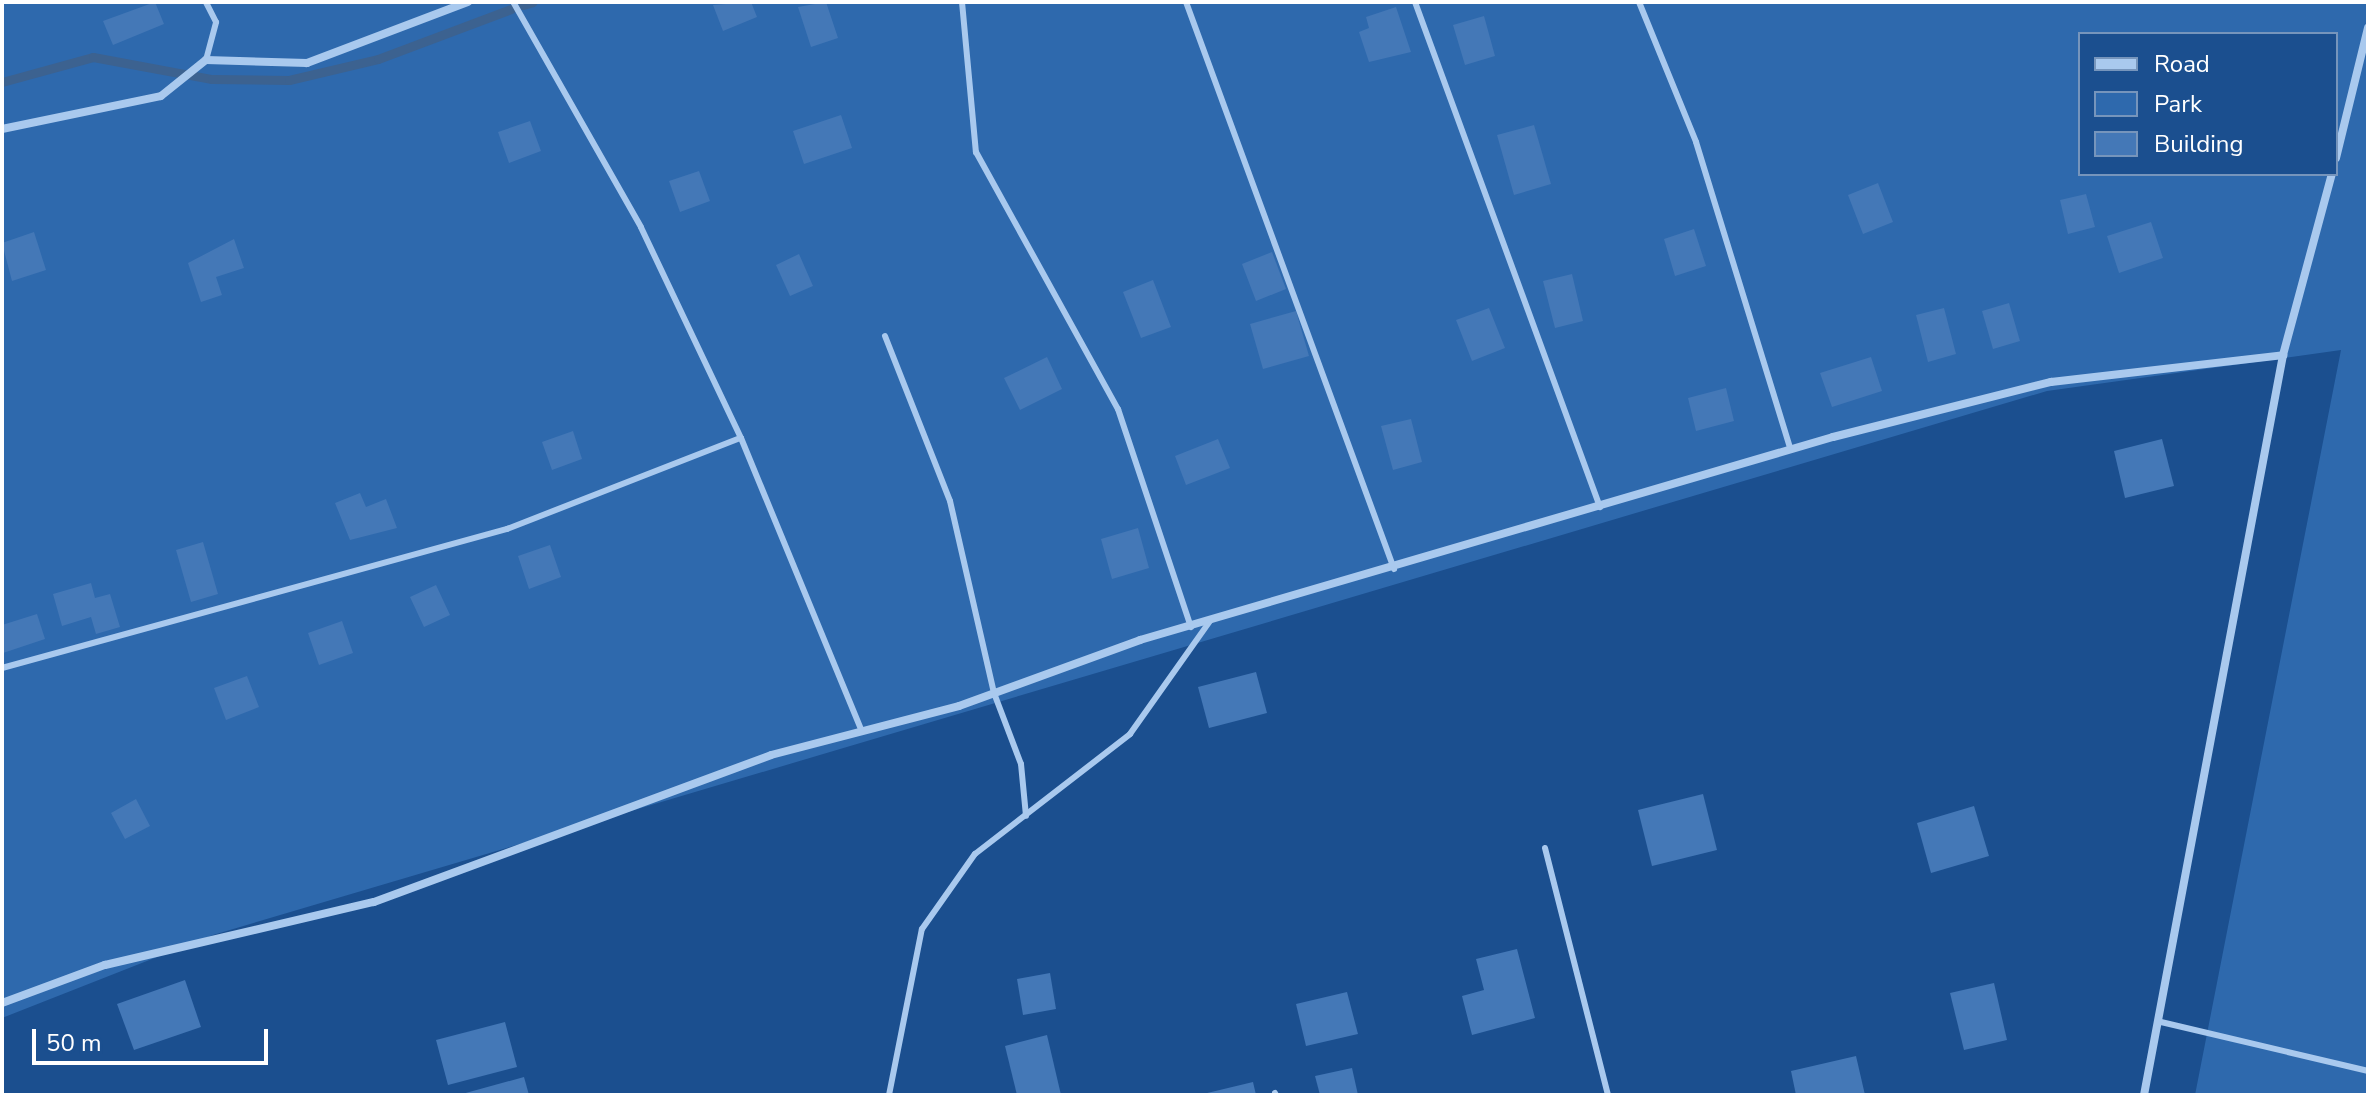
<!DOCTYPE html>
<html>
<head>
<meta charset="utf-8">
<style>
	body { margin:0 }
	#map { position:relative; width:2370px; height:1097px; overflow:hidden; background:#1b4f8f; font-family:"Nunito Sans",sans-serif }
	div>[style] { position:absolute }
	.green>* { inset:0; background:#2e69ad }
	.stream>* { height:9px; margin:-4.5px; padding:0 4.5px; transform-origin:4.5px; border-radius:4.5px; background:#3c6290 }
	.building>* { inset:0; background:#4478b7 }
	.service>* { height:6px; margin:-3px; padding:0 3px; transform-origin:3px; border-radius:3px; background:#a9c9ee }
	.minor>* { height:8px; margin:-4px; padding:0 4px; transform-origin:4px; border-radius:4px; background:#a9c9ee }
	span { translate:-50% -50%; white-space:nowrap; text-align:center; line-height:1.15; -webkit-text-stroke:6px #1b4f8f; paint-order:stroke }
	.frame { position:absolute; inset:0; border:4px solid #fff; pointer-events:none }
	.legend { position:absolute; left:2078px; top:32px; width:260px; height:144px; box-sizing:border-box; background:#1b4f8f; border:2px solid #7695bc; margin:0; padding:10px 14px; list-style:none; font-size:24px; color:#fff }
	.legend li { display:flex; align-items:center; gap:16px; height:40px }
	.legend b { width:40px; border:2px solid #7695bc }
	.scale { position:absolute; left:32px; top:1029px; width:236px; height:36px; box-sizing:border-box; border:4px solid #fff; border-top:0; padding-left:10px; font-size:24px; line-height:28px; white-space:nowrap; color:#fff; -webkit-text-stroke:6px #1b4f8f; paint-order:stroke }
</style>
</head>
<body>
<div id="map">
	<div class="green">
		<div style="clip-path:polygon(evenodd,2px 2px,2368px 2px,2368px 1095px,2195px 1095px,2341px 350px,2047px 391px,213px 935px,2px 1018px,2px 2px,2080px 34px,2336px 34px,2336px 174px,2080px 174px,2080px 34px)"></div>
	</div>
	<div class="stream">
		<div style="left:523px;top:5px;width:10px;rotate:-17deg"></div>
		<div style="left:2px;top:82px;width:94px;rotate:-15.4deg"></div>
		<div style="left:93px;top:57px;width:121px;rotate:10.5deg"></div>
		<div style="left:212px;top:79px;width:77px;rotate:0.7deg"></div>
		<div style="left:289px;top:80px;width:91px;rotate:-13.3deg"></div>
		<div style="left:378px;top:59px;width:142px;rotate:-20.6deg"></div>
	</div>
	<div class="building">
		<div style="clip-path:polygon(155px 2px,164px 24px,113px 45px,103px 21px)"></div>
		<div style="clip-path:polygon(751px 2px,757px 17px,723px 31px,713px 5px)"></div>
		<div style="clip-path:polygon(826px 2px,838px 38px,811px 47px,798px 7px)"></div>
		<div style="clip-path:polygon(1396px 7px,1411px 52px,1369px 62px,1359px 32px,1369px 28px,1366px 17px)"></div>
		<div style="clip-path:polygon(1484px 16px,1495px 56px,1465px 65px,1453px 25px)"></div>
		<div style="clip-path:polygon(841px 115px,852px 148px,804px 164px,793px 131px)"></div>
		<div style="clip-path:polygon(530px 121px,541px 151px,509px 163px,498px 132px)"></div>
		<div style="clip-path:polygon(1534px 125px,1551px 184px,1514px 195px,1497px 135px)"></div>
		<div style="clip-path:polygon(699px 171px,710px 201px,680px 212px,669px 181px)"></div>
		<div style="clip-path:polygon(1878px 183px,1893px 222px,1863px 234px,1848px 195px)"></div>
		<div style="clip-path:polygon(2086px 194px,2095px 227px,2068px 234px,2060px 200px)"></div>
		<div style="clip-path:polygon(2151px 222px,2163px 258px,2119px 273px,2107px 236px)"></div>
		<div style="clip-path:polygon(1694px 229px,1706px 266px,1675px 276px,1664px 239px)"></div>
		<div style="clip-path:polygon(34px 232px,46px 270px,12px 281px,2px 243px)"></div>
		<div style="clip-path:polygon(234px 239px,244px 268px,216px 277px,222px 295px,201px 302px,188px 263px)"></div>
		<div style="clip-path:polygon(1272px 252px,1286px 289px,1256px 301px,1242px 264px)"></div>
		<div style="clip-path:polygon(799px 254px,813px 286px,790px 296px,776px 265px)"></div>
		<div style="clip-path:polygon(1572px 274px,1583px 321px,1555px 328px,1543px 281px)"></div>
		<div style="clip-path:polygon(1153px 280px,1171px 327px,1141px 338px,1123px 292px)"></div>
		<div style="clip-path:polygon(2009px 303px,2020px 341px,1993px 349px,1982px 311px)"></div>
		<div style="clip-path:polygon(1489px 308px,1505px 348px,1472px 361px,1456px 320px)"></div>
		<div style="clip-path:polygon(1944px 308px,1956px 354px,1928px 362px,1916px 315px)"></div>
		<div style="clip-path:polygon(1296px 311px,1309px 356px,1263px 369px,1250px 324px)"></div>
		<div style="clip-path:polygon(1047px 357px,1062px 389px,1020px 410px,1004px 378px)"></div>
		<div style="clip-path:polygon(1871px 357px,1882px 391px,1832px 407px,1820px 373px)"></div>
		<div style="clip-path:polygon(1726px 388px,1734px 421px,1696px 431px,1688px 398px)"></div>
		<div style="clip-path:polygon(1411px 419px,1422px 462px,1393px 470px,1381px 426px)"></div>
		<div style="clip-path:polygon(573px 431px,582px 459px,552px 470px,542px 442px)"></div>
		<div style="clip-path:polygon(1218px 439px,1230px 468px,1186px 485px,1175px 456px)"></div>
		<div style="clip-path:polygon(2162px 439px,2174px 486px,2125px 498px,2114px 451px)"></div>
		<div style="clip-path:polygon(360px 493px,366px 507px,386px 499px,397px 528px,350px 540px,335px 503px)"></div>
		<div style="clip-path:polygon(1138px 528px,1149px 568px,1112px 579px,1101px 539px)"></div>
		<div style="clip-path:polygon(203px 542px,218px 594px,191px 602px,176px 550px)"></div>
		<div style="clip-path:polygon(550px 545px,561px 577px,529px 589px,518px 556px)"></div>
		<div style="clip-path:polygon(91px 583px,95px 598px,110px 594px,120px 627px,96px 634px,91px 617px,62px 626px,53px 594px)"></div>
		<div style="clip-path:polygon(436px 585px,450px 615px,424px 627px,410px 597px)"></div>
		<div style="clip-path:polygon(37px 614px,45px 639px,3px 653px,2px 625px)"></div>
		<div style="clip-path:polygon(342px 621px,353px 653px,319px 665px,308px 633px)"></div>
		<div style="clip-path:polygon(1256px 672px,1267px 713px,1209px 728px,1198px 687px)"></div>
		<div style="clip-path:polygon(247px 676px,259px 707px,226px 720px,214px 688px)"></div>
		<div style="clip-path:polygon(1703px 794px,1717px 850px,1652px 866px,1638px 810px)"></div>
		<div style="clip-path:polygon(136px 799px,150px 826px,125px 839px,111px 813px)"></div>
		<div style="clip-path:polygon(1974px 806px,1989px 856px,1931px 873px,1917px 823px)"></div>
		<div style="clip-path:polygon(1517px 949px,1535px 1018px,1472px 1035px,1462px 996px,1484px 990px,1476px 959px)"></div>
		<div style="clip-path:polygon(1050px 973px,1056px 1009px,1023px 1015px,1017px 979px)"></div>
		<div style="clip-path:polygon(185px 980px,201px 1027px,134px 1050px,117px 1004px)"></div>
		<div style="clip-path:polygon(1994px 983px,2007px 1040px,1964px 1050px,1950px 993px)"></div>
		<div style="clip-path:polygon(1347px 992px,1358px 1034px,1306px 1046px,1296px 1004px)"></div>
		<div style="clip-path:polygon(505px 1022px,517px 1067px,448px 1085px,436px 1040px)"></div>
		<div style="clip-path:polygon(1047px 1035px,1061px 1095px,1017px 1095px,1005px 1046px)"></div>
		<div style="clip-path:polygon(1856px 1056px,1865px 1095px,1796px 1095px,1791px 1071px)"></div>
		<div style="clip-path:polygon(1352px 1068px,1358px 1095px,1320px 1095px,1315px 1076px)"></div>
		<div style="clip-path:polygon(524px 1077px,529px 1095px,462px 1095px,462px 1094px)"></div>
		<div style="clip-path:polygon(1253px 1082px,1256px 1095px,1203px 1095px,1203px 1094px)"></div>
	</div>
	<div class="service">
		<div style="left:962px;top:2px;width:151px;rotate:84.7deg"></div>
		<div style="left:976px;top:152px;width:294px;rotate:61.1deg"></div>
		<div style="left:1118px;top:409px;width:230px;rotate:71.5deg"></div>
		<div style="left:1186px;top:2px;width:604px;rotate:69.85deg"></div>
		<div style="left:1415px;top:2px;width:538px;rotate:69.88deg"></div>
		<div style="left:1639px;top:2px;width:151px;rotate:67.8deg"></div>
		<div style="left:1696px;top:142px;width:322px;rotate:72.9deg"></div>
		<div style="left:206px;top:60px;width:39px;rotate:-75deg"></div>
		<div style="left:216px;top:22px;width:22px;rotate:-117deg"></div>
		<div style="left:885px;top:336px;width:177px;rotate:68.5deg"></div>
		<div style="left:950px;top:501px;width:197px;rotate:77.1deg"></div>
		<div style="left:994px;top:693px;width:76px;rotate:69.2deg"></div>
		<div style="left:1021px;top:764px;width:52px;rotate:84.5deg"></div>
		<div style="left:741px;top:438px;width:317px;rotate:67.6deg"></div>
		<div style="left:2px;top:668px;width:524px;rotate:-15.39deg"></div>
		<div style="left:507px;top:529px;width:251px;rotate:-21.3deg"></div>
		<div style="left:741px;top:438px;width:233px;rotate:-115.4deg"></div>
		<div style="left:641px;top:227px;width:259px;rotate:-119.6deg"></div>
		<div style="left:1545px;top:848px;width:255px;rotate:75.7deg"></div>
		<div style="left:2161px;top:1022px;width:213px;rotate:13.3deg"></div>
		<div style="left:1275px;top:1093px;width:2px;rotate:63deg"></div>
		<div style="left:889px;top:1095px;width:169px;rotate:-78.8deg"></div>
		<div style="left:922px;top:929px;width:92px;rotate:-54.8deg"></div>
		<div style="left:975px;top:854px;width:196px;rotate:-37.7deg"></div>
		<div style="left:1130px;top:734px;width:138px;rotate:-54.7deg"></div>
	</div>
	<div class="minor">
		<div style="left:2px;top:129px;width:162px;rotate:-11.7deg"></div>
		<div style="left:161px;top:96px;width:58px;rotate:-38.7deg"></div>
		<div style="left:206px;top:60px;width:101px;rotate:1.7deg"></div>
		<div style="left:307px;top:63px;width:172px;rotate:-20.8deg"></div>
		<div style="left:2336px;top:158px;width:134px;rotate:-76.2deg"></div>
		<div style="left:2px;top:1003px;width:110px;rotate:-20.3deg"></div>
		<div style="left:105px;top:965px;width:276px;rotate:-13.2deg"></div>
		<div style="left:374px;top:902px;width:423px;rotate:-20.3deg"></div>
		<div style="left:771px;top:755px;width:194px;rotate:-14.6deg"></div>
		<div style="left:959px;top:706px;width:193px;rotate:-20deg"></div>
		<div style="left:1140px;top:640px;width:722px;rotate:-16.33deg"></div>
		<div style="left:1833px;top:437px;width:225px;rotate:-14.2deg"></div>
		<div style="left:2051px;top:382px;width:234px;rotate:-6.6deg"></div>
		<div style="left:2144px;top:1095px;width:753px;rotate:-79.36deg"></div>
		<div style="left:2283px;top:355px;width:188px;rotate:-74.9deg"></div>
	</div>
	<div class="frame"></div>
	<ul class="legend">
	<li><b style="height:10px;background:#a9c9ee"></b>Road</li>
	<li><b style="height:22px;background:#2e69ad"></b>Park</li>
	<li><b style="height:22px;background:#4478b7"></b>Building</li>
	</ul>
	<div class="scale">50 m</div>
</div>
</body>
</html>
